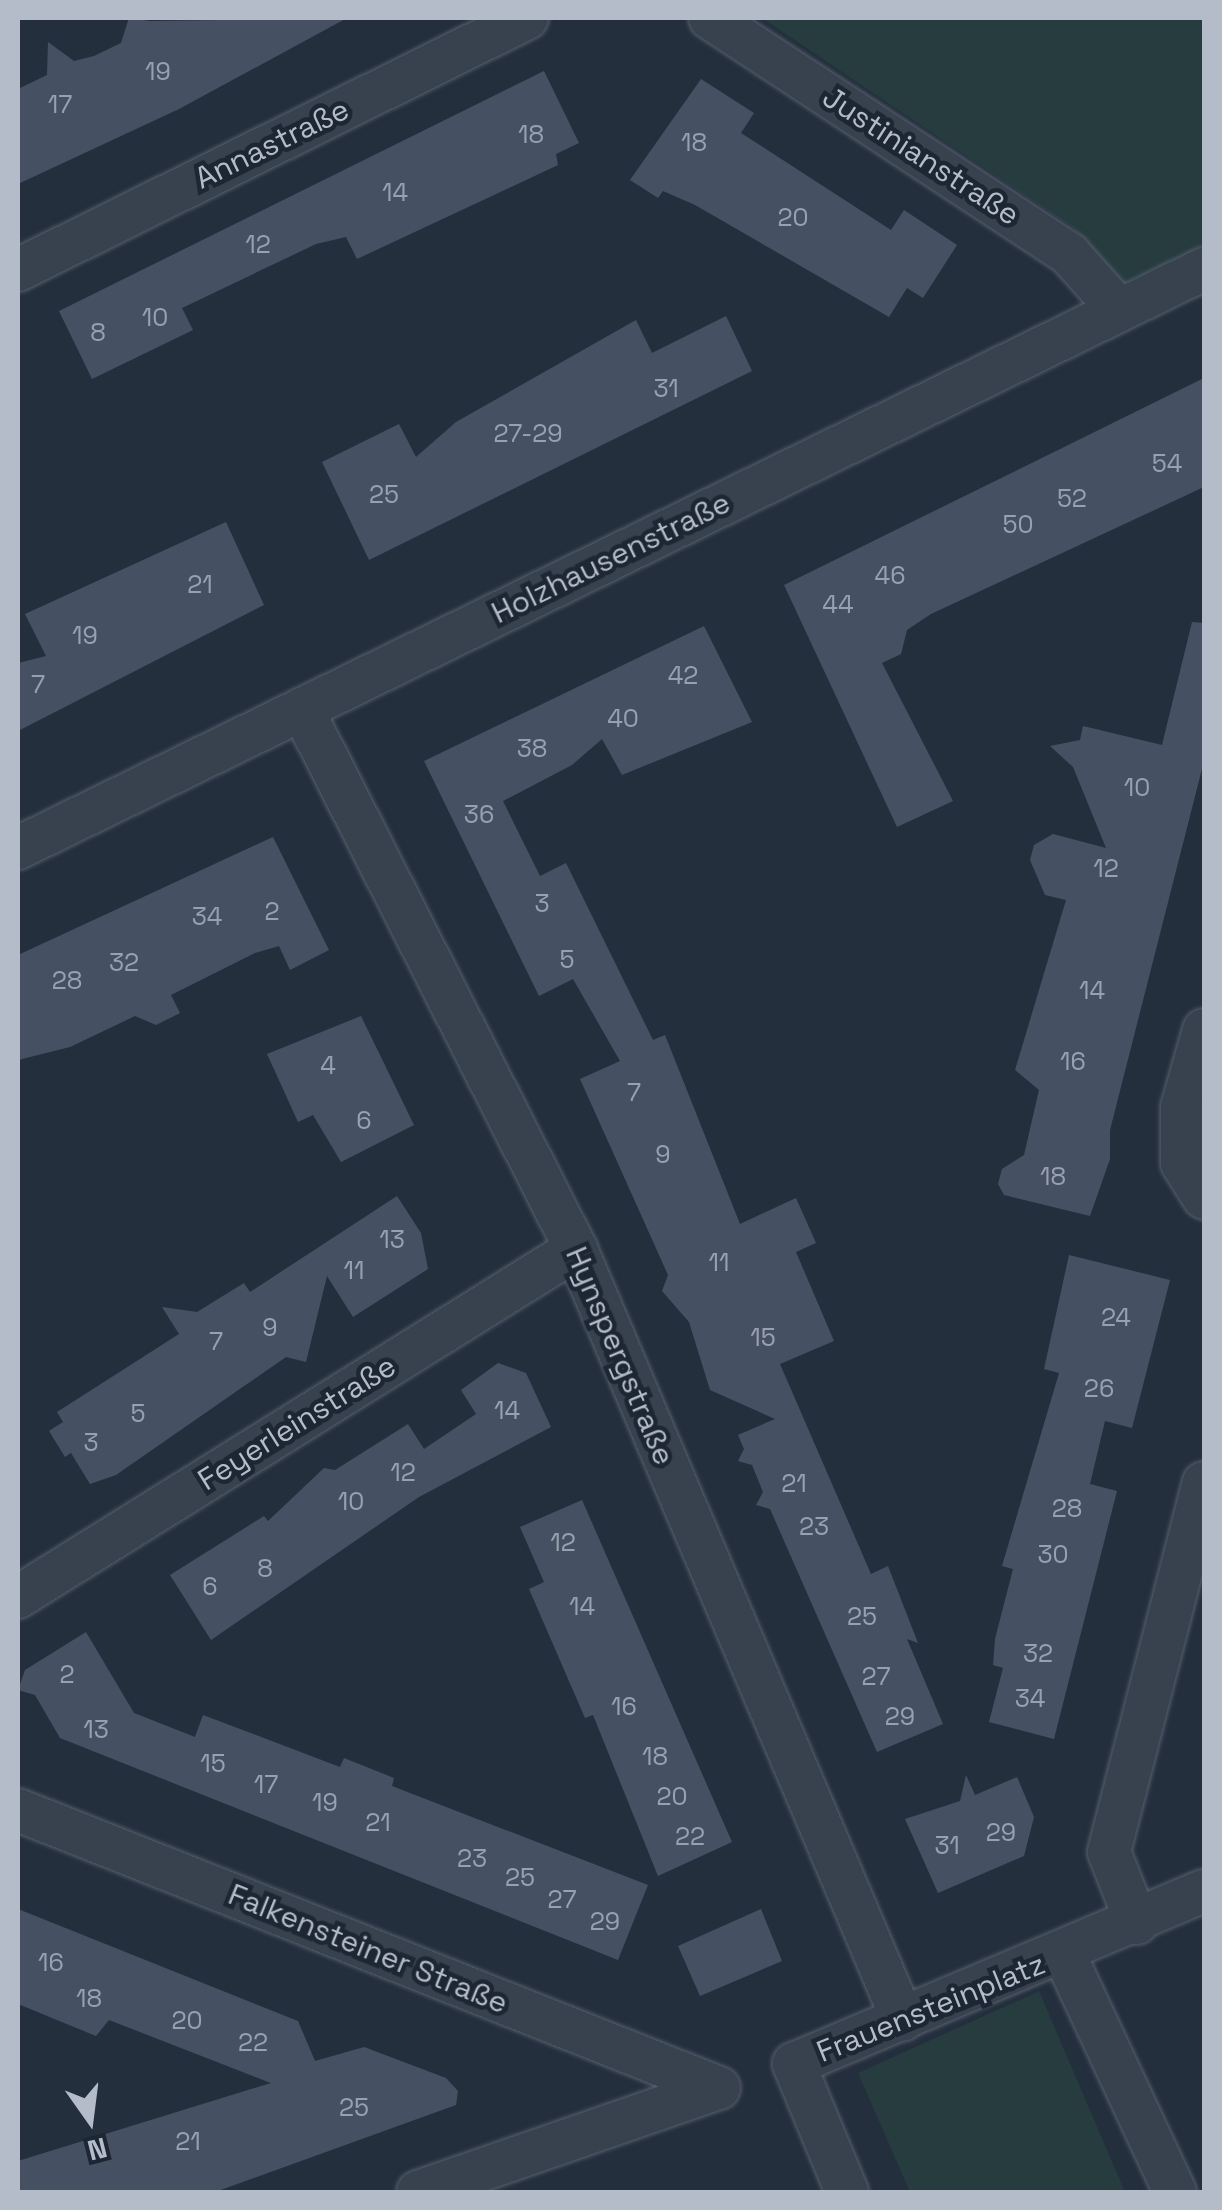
<!DOCTYPE html>
<html>
<head>
<meta charset="utf-8">
<style>
	body { margin:0 }
	#map { position:relative; width:1222px; height:2210px; overflow:hidden; background:#242f3e; font-family:"Space Grotesk",sans-serif }
	div>[style] { position:absolute }
	.green>* { inset:0; background:#263c3f }
	.building>* { inset:0; background:#455162 }
	.roads { filter:drop-shadow(0 0 2px #565f6c) drop-shadow(0 0 2px #565f6c) }
	.minor>* { height:42px; margin:-21px; padding:0 21px; transform-origin:21px; border-radius:21px; background:#38414e }
	span { translate:-50% -50%; white-space:nowrap; text-align:center; line-height:1.15; -webkit-text-stroke:9px #1d2633; paint-order:stroke }
	.number-label { font-size:25px; color:#98a1af }
	.number-label span { -webkit-text-stroke-width:0 }
	.street-label { font-size:30px; color:#b4bcc9 }
	.frame { position:absolute; inset:0; border:20px solid #b4bcc9; pointer-events:none }
	.north { position:absolute; left:40px; top:2070px; width:100px; height:100px; -webkit-text-stroke:8px #1d2633; paint-order:stroke; rotate:166deg; font-size:28px; font-weight:700; line-height:40px; text-align:center; color:#b4bcc9 }
	.north::after { content:''; display:block; margin:auto; width:35px; height:45px; background:#b4bcc9; clip-path:polygon(50% 0,100% 100%,50% 72%,0 100%) }
</style>
</head>
<body>
<div id="map">
	<div class="green">
		<div style="clip-path:polygon(762px 18px,1204px 18px,1204px 245px,1122px 284px,1076px 230px)"></div>
		<div style="clip-path:polygon(1039px 1991px,1125px 2192px,910px 2192px,858px 2073px)"></div>
	</div>
	<div class="building">
		<div style="clip-path:polygon(129px 18px,150px 21px,347px 18px,179px 109px,18px 184px,18px 89px,47px 75px,48px 42px,74px 61px,94px 56px,121px 43px)"></div>
		<div style="clip-path:polygon(544px 71px,579px 143px,556px 154px,558px 165px,357px 259px,346px 237px,316px 244px,182px 308px,193px 330px,92px 379px,59px 311px)"></div>
		<div style="clip-path:polygon(701px 79px,754px 113px,741px 133px,891px 230px,904px 210px,957px 245px,923px 298px,907px 288px,889px 317px,695px 205px,663px 191px,658px 198px,630px 180px)"></div>
		<div style="clip-path:polygon(726px 316px,752px 371px,369px 560px,322px 462px,399px 424px,416px 457px,456px 422px,636px 320px,652px 353px)"></div>
		<div style="clip-path:polygon(1204px 378px,1204px 487px,931px 614px,907px 630px,901px 654px,882px 663px,953px 801px,897px 827px,784px 585px)"></div>
		<div style="clip-path:polygon(226px 522px,264px 605px,18px 731px,18px 663px,46px 656px,25px 614px)"></div>
		<div style="clip-path:polygon(1192px 622px,1204px 623px,1204px 761px,1110px 1130px,1110px 1159px,1090px 1216px,1004px 1195px,998px 1184px,1002px 1169px,1024px 1155px,1039px 1090px,1015px 1070px,1066px 900px,1045px 895px,1030px 860px,1034px 845px,1053px 834px,1106px 848px,1073px 767px,1050px 746px,1080px 740px,1083px 726px,1162px 745px)"></div>
		<div style="clip-path:polygon(704px 626px,752px 722px,622px 775px,602px 739px,572px 765px,503px 801px,540px 876px,566px 863px,653px 1040px,665px 1035px,740px 1224px,796px 1198px,816px 1243px,796px 1252px,834px 1341px,780px 1364px,871px 1574px,888px 1566px,918px 1643px,907px 1639px,943px 1724px,877px 1752px,770px 1509px,756px 1505px,763px 1492px,752px 1465px,738px 1461px,744px 1449px,738px 1435px,775px 1419px,710px 1390px,689px 1322px,662px 1291px,668px 1275px,580px 1079px,620px 1061px,573px 979px,539px 996px,424px 761px)"></div>
		<div style="clip-path:polygon(273px 837px,329px 950px,290px 970px,279px 946px,255px 953px,171px 995px,180px 1013px,156px 1025px,135px 1016px,70px 1047px,18px 1060px,18px 955px)"></div>
		<div style="clip-path:polygon(361px 1016px,414px 1125px,341px 1162px,313px 1115px,298px 1122px,267px 1054px)"></div>
		<div style="clip-path:polygon(397px 1196px,421px 1233px,428px 1269px,353px 1317px,327px 1276px,306px 1362px,286px 1357px,116px 1475px,90px 1484px,71px 1453px,65px 1457px,49px 1431px,63px 1422px,57px 1412px,179px 1334px,162px 1307px,197px 1312px,244px 1283px,250px 1292px)"></div>
		<div style="clip-path:polygon(1069px 1255px,1170px 1280px,1132px 1428px,1105px 1421px,1090px 1484px,1117px 1491px,1054px 1739px,989px 1722px,1003px 1668px,993px 1665px,995px 1639px,1013px 1569px,1002px 1566px,1059px 1373px,1044px 1369px)"></div>
		<div style="clip-path:polygon(498px 1363px,526px 1373px,551px 1427px,419px 1497px,211px 1640px,170px 1575px,264px 1516px,268px 1521px,324px 1468px,335px 1470px,408px 1424px,424px 1449px,476px 1414px,461px 1390px)"></div>
		<div style="clip-path:polygon(582px 1500px,732px 1842px,658px 1876px,593px 1715px,585px 1718px,529px 1589px,544px 1582px,520px 1527px)"></div>
		<div style="clip-path:polygon(86px 1632px,134px 1713px,195px 1737px,203px 1715px,340px 1767px,344px 1758px,394px 1778px,392px 1786px,648px 1885px,618px 1960px,60px 1738px,35px 1695px,18px 1690px,25px 1670px)"></div>
		<div style="clip-path:polygon(966px 1775px,975px 1795px,1017px 1777px,1034px 1817px,1024px 1856px,938px 1893px,905px 1819px,960px 1801px)"></div>
		<div style="clip-path:polygon(18px 1909px,298px 2021px,315px 2061px,364px 2047px,446px 2078px,458px 2091px,456px 2105px,215px 2192px,18px 2192px,18px 2161px,271px 2083px,109px 2020px,96px 2036px,18px 2004px)"></div>
		<div style="clip-path:polygon(761px 1909px,782px 1961px,700px 1996px,678px 1946px)"></div>
	</div>
	<div class="roads">
		<div class="minor">
			<div style="left:710px;top:18px;width:430px;rotate:33.3deg"></div>
			<div style="left:1069px;top:254px;width:75px;rotate:48.2deg"></div>
			<div style="left:18px;top:270px;width:568px;rotate:-26.34deg"></div>
			<div style="left:302px;top:709px;width:606px;rotate:63.1deg"></div>
			<div style="left:576px;top:1249px;width:837px;rotate:67.02deg"></div>
			<div style="left:18px;top:848px;width:1320px;rotate:-26.02deg"></div>
			<div style="left:1204px;top:1030px;width:81px;rotate:105.8deg"></div>
			<div style="left:1182px;top:1108px;width:55px;rotate:90deg"></div>
			<div style="left:1182px;top:1163px;width:41px;rotate:57.8deg"></div>
			<div style="left:18px;top:1597px;width:658px;rotate:-31.95deg"></div>
			<div style="left:18px;top:1810px;width:754px;rotate:21.63deg"></div>
			<div style="left:1137px;top:1923px;width:76px;rotate:-111.5deg"></div>
			<div style="left:1109px;top:1852px;width:381px;rotate:-75.6deg"></div>
			<div style="left:1064px;top:1954px;width:263px;rotate:65deg"></div>
			<div style="left:418px;top:2192px;width:318px;rotate:-19.1deg"></div>
			<div style="left:847px;top:2192px;width:139px;rotate:-112.5deg"></div>
			<div style="left:794px;top:2064px;width:445px;rotate:-22.9deg"></div>
		</div>
	</div>
	<div class="number-label">
		<span style="left:158px;top:71px">19</span>
		<span style="left:60px;top:104px">17</span>
		<span style="left:531px;top:134px">18</span>
		<span style="left:694px;top:142px">18</span>
		<span style="left:395px;top:192px">14</span>
		<span style="left:793px;top:217px">20</span>
		<span style="left:258px;top:244px">12</span>
		<span style="left:155px;top:317px">10</span>
		<span style="left:98px;top:332px">8</span>
		<span style="left:666px;top:388px">31</span>
		<span style="left:528px;top:433px">27-29</span>
		<span style="left:1167px;top:463px">54</span>
		<span style="left:384px;top:494px">25</span>
		<span style="left:1072px;top:498px">52</span>
		<span style="left:1018px;top:524px">50</span>
		<span style="left:890px;top:575px">46</span>
		<span style="left:200px;top:584px">21</span>
		<span style="left:838px;top:604px">44</span>
		<span style="left:85px;top:635px">19</span>
		<span style="left:683px;top:675px">42</span>
		<span style="left:38px;top:684px">7</span>
		<span style="left:623px;top:718px">40</span>
		<span style="left:532px;top:748px">38</span>
		<span style="left:1137px;top:787px">10</span>
		<span style="left:479px;top:814px">36</span>
		<span style="left:1106px;top:868px">12</span>
		<span style="left:542px;top:903px">3</span>
		<span style="left:272px;top:911px">2</span>
		<span style="left:207px;top:916px">34</span>
		<span style="left:567px;top:959px">5</span>
		<span style="left:124px;top:962px">32</span>
		<span style="left:67px;top:980px">28</span>
		<span style="left:1092px;top:990px">14</span>
		<span style="left:1073px;top:1061px">16</span>
		<span style="left:328px;top:1065px">4</span>
		<span style="left:634px;top:1092px">7</span>
		<span style="left:364px;top:1120px">6</span>
		<span style="left:663px;top:1154px">9</span>
		<span style="left:1053px;top:1176px">18</span>
		<span style="left:392px;top:1239px">13</span>
		<span style="left:719px;top:1262px">11</span>
		<span style="left:354px;top:1270px">11</span>
		<span style="left:1116px;top:1317px">24</span>
		<span style="left:270px;top:1327px">9</span>
		<span style="left:763px;top:1337px">15</span>
		<span style="left:216px;top:1341px">7</span>
		<span style="left:1099px;top:1388px">26</span>
		<span style="left:507px;top:1410px">14</span>
		<span style="left:138px;top:1413px">5</span>
		<span style="left:91px;top:1442px">3</span>
		<span style="left:403px;top:1472px">12</span>
		<span style="left:794px;top:1483px">21</span>
		<span style="left:351px;top:1501px">10</span>
		<span style="left:1067px;top:1508px">28</span>
		<span style="left:814px;top:1526px">23</span>
		<span style="left:563px;top:1542px">12</span>
		<span style="left:1053px;top:1554px">30</span>
		<span style="left:265px;top:1568px">8</span>
		<span style="left:210px;top:1586px">6</span>
		<span style="left:582px;top:1606px">14</span>
		<span style="left:862px;top:1616px">25</span>
		<span style="left:1038px;top:1653px">32</span>
		<span style="left:67px;top:1674px">2</span>
		<span style="left:876px;top:1676px">27</span>
		<span style="left:1030px;top:1698px">34</span>
		<span style="left:624px;top:1706px">16</span>
		<span style="left:900px;top:1716px">29</span>
		<span style="left:96px;top:1729px">13</span>
		<span style="left:655px;top:1756px">18</span>
		<span style="left:213px;top:1763px">15</span>
		<span style="left:266px;top:1784px">17</span>
		<span style="left:672px;top:1796px">20</span>
		<span style="left:325px;top:1802px">19</span>
		<span style="left:378px;top:1822px">21</span>
		<span style="left:1001px;top:1832px">29</span>
		<span style="left:690px;top:1836px">22</span>
		<span style="left:947px;top:1845px">31</span>
		<span style="left:472px;top:1858px">23</span>
		<span style="left:520px;top:1877px">25</span>
		<span style="left:562px;top:1899px">27</span>
		<span style="left:605px;top:1921px">29</span>
		<span style="left:51px;top:1962px">16</span>
		<span style="left:89px;top:1998px">18</span>
		<span style="left:187px;top:2020px">20</span>
		<span style="left:253px;top:2042px">22</span>
		<span style="left:354px;top:2107px">25</span>
		<span style="left:188px;top:2141px">21</span>
	</div>
	<div class="street-label">
		<span style="left:272px;top:144px;rotate:-26deg">Annastraße</span>
		<span style="left:921px;top:156px;rotate:33deg">Justinianstraße</span>
		<span style="left:611px;top:558px;rotate:-26deg">Holzhausenstraße</span>
		<span style="left:620px;top:1356px;rotate:67deg">Hynspergstraße</span>
		<span style="left:297px;top:1423px;rotate:-32deg">Feyerleinstraße</span>
		<span style="left:368px;top:1949px;rotate:22deg">Falkensteiner Straße</span>
		<span style="left:931px;top:2008px;rotate:-22deg">Frauensteinplatz</span>
	</div>
	<div class="frame"></div>
	<div class="north">N</div>
</div>
</body>
</html>
